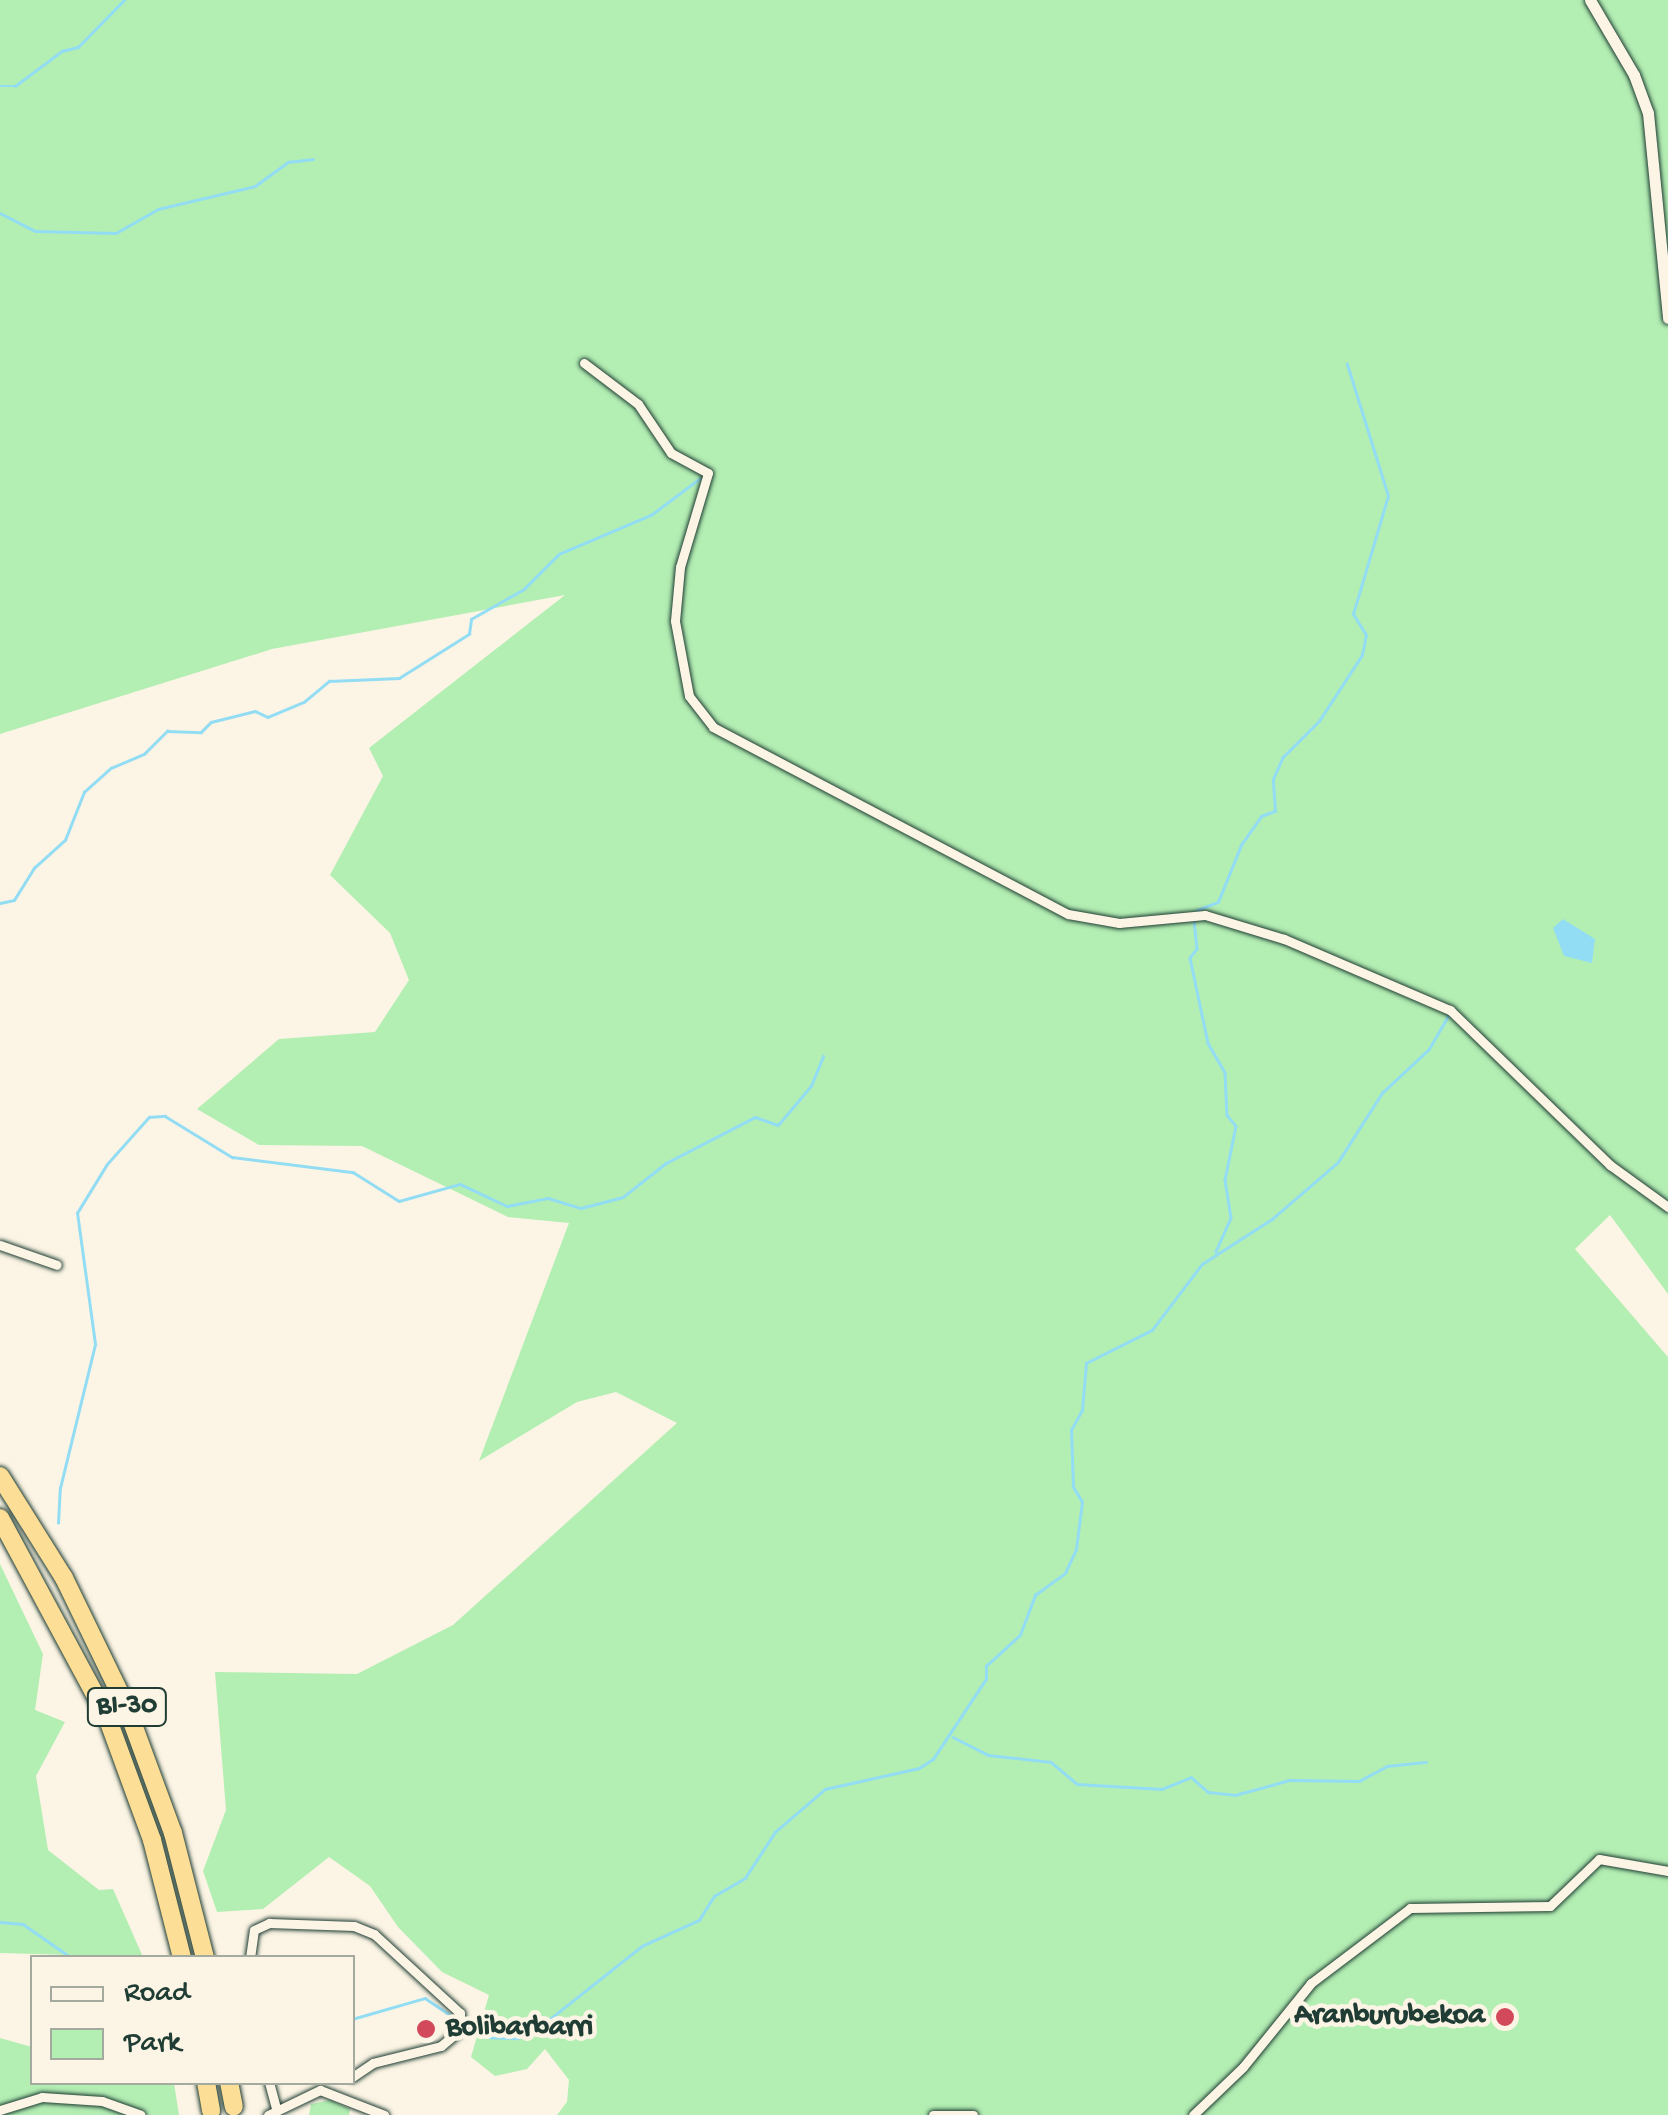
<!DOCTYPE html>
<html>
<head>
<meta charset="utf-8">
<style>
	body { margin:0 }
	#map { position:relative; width:1668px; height:2115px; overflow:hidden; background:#fcf5e5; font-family:"Gochi Hand",sans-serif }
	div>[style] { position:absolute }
	.green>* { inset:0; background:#b3eeb3 }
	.water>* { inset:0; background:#93ddf4 }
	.stream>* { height:2.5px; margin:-1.25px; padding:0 1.25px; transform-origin:1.25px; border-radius:1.25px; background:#93ddf4 }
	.roads { filter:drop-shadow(0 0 2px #1f3d34) drop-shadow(0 0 2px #1f3d34) }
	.minor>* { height:9px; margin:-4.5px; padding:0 4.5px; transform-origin:4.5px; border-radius:4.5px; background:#fcf5e5 }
	.tertiary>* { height:11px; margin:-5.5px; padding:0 5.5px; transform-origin:5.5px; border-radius:5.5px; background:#fcf5e5 }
	.motorway>* { height:18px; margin:-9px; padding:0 9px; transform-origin:9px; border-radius:9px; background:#fdde96 }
	.dots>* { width:28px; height:28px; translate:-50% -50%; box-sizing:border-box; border:5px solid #fcf5e5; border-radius:50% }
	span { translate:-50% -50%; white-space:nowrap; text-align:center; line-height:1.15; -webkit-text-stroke:9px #fcf5e5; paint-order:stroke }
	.shield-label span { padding:2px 8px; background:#fcf5e5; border:2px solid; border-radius:8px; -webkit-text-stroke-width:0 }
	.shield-label { font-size:28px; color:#1f3d34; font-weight:700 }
	.poi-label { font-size:30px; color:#1f3d34; font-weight:700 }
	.right { translate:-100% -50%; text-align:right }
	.left { translate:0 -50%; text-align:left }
	.legend { position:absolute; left:30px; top:1955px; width:325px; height:130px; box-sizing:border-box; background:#fcf5e5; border:2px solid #a4ab9e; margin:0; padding:12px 18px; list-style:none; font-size:30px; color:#1f3d34 }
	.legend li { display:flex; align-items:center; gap:20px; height:50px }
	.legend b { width:50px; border:2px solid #a4ab9e }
</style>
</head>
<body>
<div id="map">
	<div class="green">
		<div style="clip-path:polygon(0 0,1668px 0,1668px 1294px,1610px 1215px,1575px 1249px,1668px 1357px,1668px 2115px,557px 2115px,567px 2102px,569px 2080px,545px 2049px,527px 2069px,495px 2076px,471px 2057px,489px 1995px,442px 1972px,398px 1927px,370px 1886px,329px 1857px,263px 1909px,217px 1912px,203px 1871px,226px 1810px,215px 1672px,357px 1674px,453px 1625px,677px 1423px,616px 1392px,577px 1402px,479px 1461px,569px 1223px,508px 1217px,362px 1146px,259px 1145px,197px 1109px,279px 1039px,375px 1032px,409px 980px,390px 933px,330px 875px,383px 776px,369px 748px,565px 595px,272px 649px,0 734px)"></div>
		<div style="clip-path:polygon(0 1564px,43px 1654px,35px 1710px,65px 1722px,36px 1776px,48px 1850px,99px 1890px,113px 1889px,143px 1957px,0 1953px)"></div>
		<div style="clip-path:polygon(0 2038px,32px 2047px,32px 2082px,174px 2083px,179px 2115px,0 2115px)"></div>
		<div style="clip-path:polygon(330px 2100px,350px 2109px,349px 2115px,309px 2115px,311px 2104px)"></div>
	</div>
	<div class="water">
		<div style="clip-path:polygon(1563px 919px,1595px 939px,1592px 963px,1564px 956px,1553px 928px)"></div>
	</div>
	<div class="stream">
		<div style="left:0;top:86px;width:15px"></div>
		<div style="left:15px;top:86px;width:59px;rotate:-36.7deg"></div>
		<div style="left:62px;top:51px;width:16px;rotate:-14deg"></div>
		<div style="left:78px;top:47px;width:66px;rotate:-45.6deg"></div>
		<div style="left:0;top:213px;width:39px;rotate:27deg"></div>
		<div style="left:35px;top:231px;width:81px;rotate:1.4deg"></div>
		<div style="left:116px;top:233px;width:48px;rotate:-29.7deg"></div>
		<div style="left:158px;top:209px;width:100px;rotate:-13.3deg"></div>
		<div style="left:255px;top:186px;width:41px;rotate:-36deg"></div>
		<div style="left:288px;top:162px;width:25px;rotate:-7deg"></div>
		<div style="left:0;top:903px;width:14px;rotate:-12deg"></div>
		<div style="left:14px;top:900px;width:38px;rotate:-58deg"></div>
		<div style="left:34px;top:868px;width:42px;rotate:-42.1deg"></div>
		<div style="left:65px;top:840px;width:52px;rotate:-68.4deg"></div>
		<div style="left:84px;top:792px;width:36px;rotate:-42deg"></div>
		<div style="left:111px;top:768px;width:36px;rotate:-23deg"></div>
		<div style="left:144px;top:754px;width:33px;rotate:-45deg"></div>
		<div style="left:167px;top:731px;width:34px;rotate:2deg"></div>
		<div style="left:201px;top:732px;width:14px;rotate:-45deg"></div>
		<div style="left:211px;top:722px;width:45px;rotate:-14deg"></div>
		<div style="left:255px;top:711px;width:14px;rotate:25deg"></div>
		<div style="left:268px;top:717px;width:39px;rotate:-23deg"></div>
		<div style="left:304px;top:702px;width:33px;rotate:-40deg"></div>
		<div style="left:329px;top:681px;width:70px;rotate:-2.5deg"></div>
		<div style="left:399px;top:678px;width:83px;rotate:-32.2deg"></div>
		<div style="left:469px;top:634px;width:15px;rotate:-82deg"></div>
		<div style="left:471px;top:619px;width:61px;rotate:-29.5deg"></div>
		<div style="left:524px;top:589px;width:49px;rotate:-45deg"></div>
		<div style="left:559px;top:554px;width:100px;rotate:-23deg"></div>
		<div style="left:651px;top:515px;width:60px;rotate:-36.9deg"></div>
		<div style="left:1197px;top:910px;width:22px;rotate:-21deg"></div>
		<div style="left:1218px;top:902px;width:61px;rotate:-68deg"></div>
		<div style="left:1241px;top:845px;width:35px;rotate:-55deg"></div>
		<div style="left:1261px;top:816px;width:15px;rotate:-20deg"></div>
		<div style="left:1275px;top:811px;width:32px;rotate:-94deg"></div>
		<div style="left:1273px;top:779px;width:24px;rotate:-66deg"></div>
		<div style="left:1283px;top:757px;width:51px;rotate:-45deg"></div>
		<div style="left:1319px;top:721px;width:79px;rotate:-56.9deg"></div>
		<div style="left:1362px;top:655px;width:20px;rotate:-79deg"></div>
		<div style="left:1366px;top:635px;width:25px;rotate:-122deg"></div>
		<div style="left:1353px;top:614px;width:123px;rotate:-73.5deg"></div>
		<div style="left:1388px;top:496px;width:138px;rotate:-107.3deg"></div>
		<div style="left:1194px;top:920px;width:29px;rotate:84deg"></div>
		<div style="left:1197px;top:949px;width:11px;rotate:128deg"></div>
		<div style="left:1190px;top:958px;width:87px;rotate:78deg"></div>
		<div style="left:1208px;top:1043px;width:34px;rotate:60deg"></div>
		<div style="left:1225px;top:1073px;width:42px;rotate:87.3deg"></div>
		<div style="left:1227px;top:1115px;width:14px;rotate:51deg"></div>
		<div style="left:1236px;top:1126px;width:55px;rotate:101.5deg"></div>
		<div style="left:1225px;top:1180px;width:38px;rotate:81deg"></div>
		<div style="left:1231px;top:1218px;width:37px;rotate:114deg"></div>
		<div style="left:58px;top:1523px;width:35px;rotate:-87deg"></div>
		<div style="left:60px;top:1488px;width:148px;rotate:-76.3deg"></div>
		<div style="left:95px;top:1344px;width:132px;rotate:-97.8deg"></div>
		<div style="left:77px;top:1213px;width:57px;rotate:-58.5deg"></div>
		<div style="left:107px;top:1164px;width:63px;rotate:-48.2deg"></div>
		<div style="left:149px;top:1117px;width:16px;rotate:-4deg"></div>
		<div style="left:165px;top:1116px;width:79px;rotate:31.5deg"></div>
		<div style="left:232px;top:1157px;width:122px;rotate:7.1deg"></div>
		<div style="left:353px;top:1172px;width:54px;rotate:32.2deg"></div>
		<div style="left:399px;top:1201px;width:63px;rotate:-15.6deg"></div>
		<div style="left:460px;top:1184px;width:52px;rotate:25.1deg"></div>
		<div style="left:507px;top:1206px;width:42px;rotate:-11deg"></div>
		<div style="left:548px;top:1198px;width:34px;rotate:17deg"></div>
		<div style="left:581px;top:1208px;width:43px;rotate:-14.7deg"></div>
		<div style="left:623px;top:1197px;width:55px;rotate:-38.3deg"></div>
		<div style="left:666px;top:1163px;width:100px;rotate:-27.3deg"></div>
		<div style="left:755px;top:1117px;width:24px;rotate:19deg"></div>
		<div style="left:778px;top:1125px;width:51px;rotate:-49.8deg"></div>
		<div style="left:811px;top:1086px;width:32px;rotate:-68deg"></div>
		<div style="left:953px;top:1737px;width:39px;rotate:27deg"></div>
		<div style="left:988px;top:1755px;width:63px;rotate:6.3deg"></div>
		<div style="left:1051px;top:1762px;width:34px;rotate:40deg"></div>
		<div style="left:1077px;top:1784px;width:85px;rotate:3.4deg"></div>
		<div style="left:1162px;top:1789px;width:31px;rotate:-22deg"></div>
		<div style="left:1191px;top:1777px;width:23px;rotate:41deg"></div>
		<div style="left:1208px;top:1792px;width:27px;rotate:6deg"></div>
		<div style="left:1235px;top:1795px;width:57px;rotate:-15.3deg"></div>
		<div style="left:1290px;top:1780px;width:69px;rotate:0.8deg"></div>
		<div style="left:1359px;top:1781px;width:32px;rotate:-28deg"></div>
		<div style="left:1387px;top:1766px;width:39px;rotate:-6deg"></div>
		<div style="left:0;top:1922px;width:23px;rotate:5deg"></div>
		<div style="left:23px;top:1924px;width:60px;rotate:34.8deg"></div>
		<div style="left:352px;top:2019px;width:76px;rotate:-16deg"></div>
		<div style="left:425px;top:1998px;width:36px;rotate:34deg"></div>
		<div style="left:464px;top:2027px;width:22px;rotate:27deg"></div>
		<div style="left:484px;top:2037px;width:34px;rotate:2deg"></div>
		<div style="left:518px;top:2038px;width:32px;rotate:-30deg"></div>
		<div style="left:546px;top:2022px;width:122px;rotate:-38.4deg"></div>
		<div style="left:642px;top:1946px;width:63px;rotate:-24.5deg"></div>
		<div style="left:699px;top:1920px;width:28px;rotate:-58deg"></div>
		<div style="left:714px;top:1896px;width:36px;rotate:-30deg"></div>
		<div style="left:745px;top:1878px;width:55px;rotate:-56.9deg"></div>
		<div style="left:775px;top:1832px;width:66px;rotate:-40.7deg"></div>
		<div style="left:825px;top:1789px;width:96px;rotate:-12.6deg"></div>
		<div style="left:919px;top:1768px;width:17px;rotate:-33deg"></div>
		<div style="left:933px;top:1759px;width:96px;rotate:-56.5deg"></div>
		<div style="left:986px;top:1679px;width:13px;rotate:-90deg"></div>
		<div style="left:986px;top:1666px;width:46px;rotate:-42.4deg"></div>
		<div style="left:1020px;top:1635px;width:43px;rotate:-69.4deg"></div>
		<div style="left:1035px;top:1595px;width:37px;rotate:-36deg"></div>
		<div style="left:1065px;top:1573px;width:26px;rotate:-65deg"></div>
		<div style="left:1076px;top:1549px;width:47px;rotate:-82.7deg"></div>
		<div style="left:1082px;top:1502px;width:17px;rotate:-121deg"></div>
		<div style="left:1073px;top:1487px;width:57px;rotate:-92deg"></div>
		<div style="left:1071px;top:1430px;width:23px;rotate:-61deg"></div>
		<div style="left:1082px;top:1410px;width:47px;rotate:-85.1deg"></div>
		<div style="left:1086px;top:1363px;width:74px;rotate:-26.6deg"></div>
		<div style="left:1152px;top:1330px;width:83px;rotate:-52.9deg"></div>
		<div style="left:1202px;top:1264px;width:83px;rotate:-32.7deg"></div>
		<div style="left:1272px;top:1219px;width:87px;rotate:-40.8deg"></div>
		<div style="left:1338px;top:1162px;width:82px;rotate:-57.5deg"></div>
		<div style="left:1382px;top:1093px;width:64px;rotate:-43.1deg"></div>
		<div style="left:1429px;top:1049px;width:38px;rotate:-60deg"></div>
	</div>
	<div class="roads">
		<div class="minor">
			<div style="left:584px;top:363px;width:68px;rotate:37.2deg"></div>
			<div style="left:638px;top:404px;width:59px;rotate:56deg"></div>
			<div style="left:671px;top:453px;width:42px;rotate:28.4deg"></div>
			<div style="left:708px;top:473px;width:98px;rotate:106.6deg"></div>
			<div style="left:680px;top:567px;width:54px;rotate:95.3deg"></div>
			<div style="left:675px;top:621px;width:76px;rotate:79.4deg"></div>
			<div style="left:689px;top:696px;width:39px;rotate:52deg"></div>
			<div style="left:713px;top:727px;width:401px;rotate:27.8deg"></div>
			<div style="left:1068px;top:914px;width:52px;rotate:10deg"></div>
			<div style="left:1119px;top:923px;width:86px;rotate:-5.3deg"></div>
			<div style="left:1205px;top:915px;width:83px;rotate:16.9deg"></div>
			<div style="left:1284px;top:939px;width:181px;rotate:23.2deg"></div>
			<div style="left:1450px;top:1010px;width:223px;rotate:44.1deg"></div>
			<div style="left:1610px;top:1165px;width:72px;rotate:35.9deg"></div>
			<div style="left:0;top:1245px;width:60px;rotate:19.3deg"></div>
			<div style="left:250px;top:1958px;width:28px;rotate:-82deg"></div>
			<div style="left:254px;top:1930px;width:17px;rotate:-25deg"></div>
			<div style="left:269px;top:1923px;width:85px;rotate:2deg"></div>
			<div style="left:354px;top:1926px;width:22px;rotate:22deg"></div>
			<div style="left:374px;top:1934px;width:117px;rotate:42.6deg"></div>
			<div style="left:460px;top:2013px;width:17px;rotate:90deg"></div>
			<div style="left:460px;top:2030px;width:25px;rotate:140deg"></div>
			<div style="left:441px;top:2046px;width:70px;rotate:166deg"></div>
			<div style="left:373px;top:2063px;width:25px;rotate:146deg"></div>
			<div style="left:269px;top:2082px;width:30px;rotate:75deg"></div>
			<div style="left:0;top:2110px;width:44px;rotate:-17.2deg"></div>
			<div style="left:42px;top:2097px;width:60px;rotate:3.8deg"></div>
			<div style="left:102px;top:2101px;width:41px;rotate:19.7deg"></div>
			<div style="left:268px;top:2115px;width:58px;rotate:-25.7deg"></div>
			<div style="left:320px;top:2090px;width:69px;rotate:21.3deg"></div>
			<div style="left:933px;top:2115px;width:40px"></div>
			<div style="left:1193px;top:2115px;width:69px;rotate:-43.8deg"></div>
			<div style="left:1243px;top:2067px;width:108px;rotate:-51deg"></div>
			<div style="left:1311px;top:1983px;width:124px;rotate:-37.1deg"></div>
			<div style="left:1410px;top:1908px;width:140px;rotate:-0.8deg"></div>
			<div style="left:1550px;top:1906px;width:68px;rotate:-43.8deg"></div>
			<div style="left:1599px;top:1859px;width:70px;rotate:9.9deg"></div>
		</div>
		<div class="tertiary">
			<div style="left:1590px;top:0;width:87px;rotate:59.6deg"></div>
			<div style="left:1634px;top:75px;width:40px;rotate:69.8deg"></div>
			<div style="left:1648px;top:113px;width:206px;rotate:84.4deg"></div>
		</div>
		<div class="motorway">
			<div style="left:0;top:1476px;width:120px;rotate:57.9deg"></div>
			<div style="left:64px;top:1578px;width:144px;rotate:64.1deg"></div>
			<div style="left:127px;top:1708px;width:133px;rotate:69.8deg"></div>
			<div style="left:173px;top:1833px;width:129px;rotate:75.6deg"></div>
			<div style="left:0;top:1518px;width:226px;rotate:61.7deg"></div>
			<div style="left:107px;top:1717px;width:131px;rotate:69.9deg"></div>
			<div style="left:152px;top:1840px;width:122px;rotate:75.7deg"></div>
			<div style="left:206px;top:2082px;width:29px;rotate:80deg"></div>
			<div style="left:229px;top:2082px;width:25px;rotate:79deg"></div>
		</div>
	</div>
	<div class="dots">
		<div style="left:1505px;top:2017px;background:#d1495b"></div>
		<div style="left:426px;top:2029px;background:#d1495b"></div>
	</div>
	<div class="shield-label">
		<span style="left:127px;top:1707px">BI-30</span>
	</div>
	<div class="poi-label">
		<span class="right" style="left:1485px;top:2017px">Aranburubekoa</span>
		<span class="left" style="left:446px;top:2029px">Bolibarbarri</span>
	</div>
	<ul class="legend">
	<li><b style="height:12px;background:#fcf5e5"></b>Road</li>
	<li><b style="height:28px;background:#b3eeb3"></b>Park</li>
	</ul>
</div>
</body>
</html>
